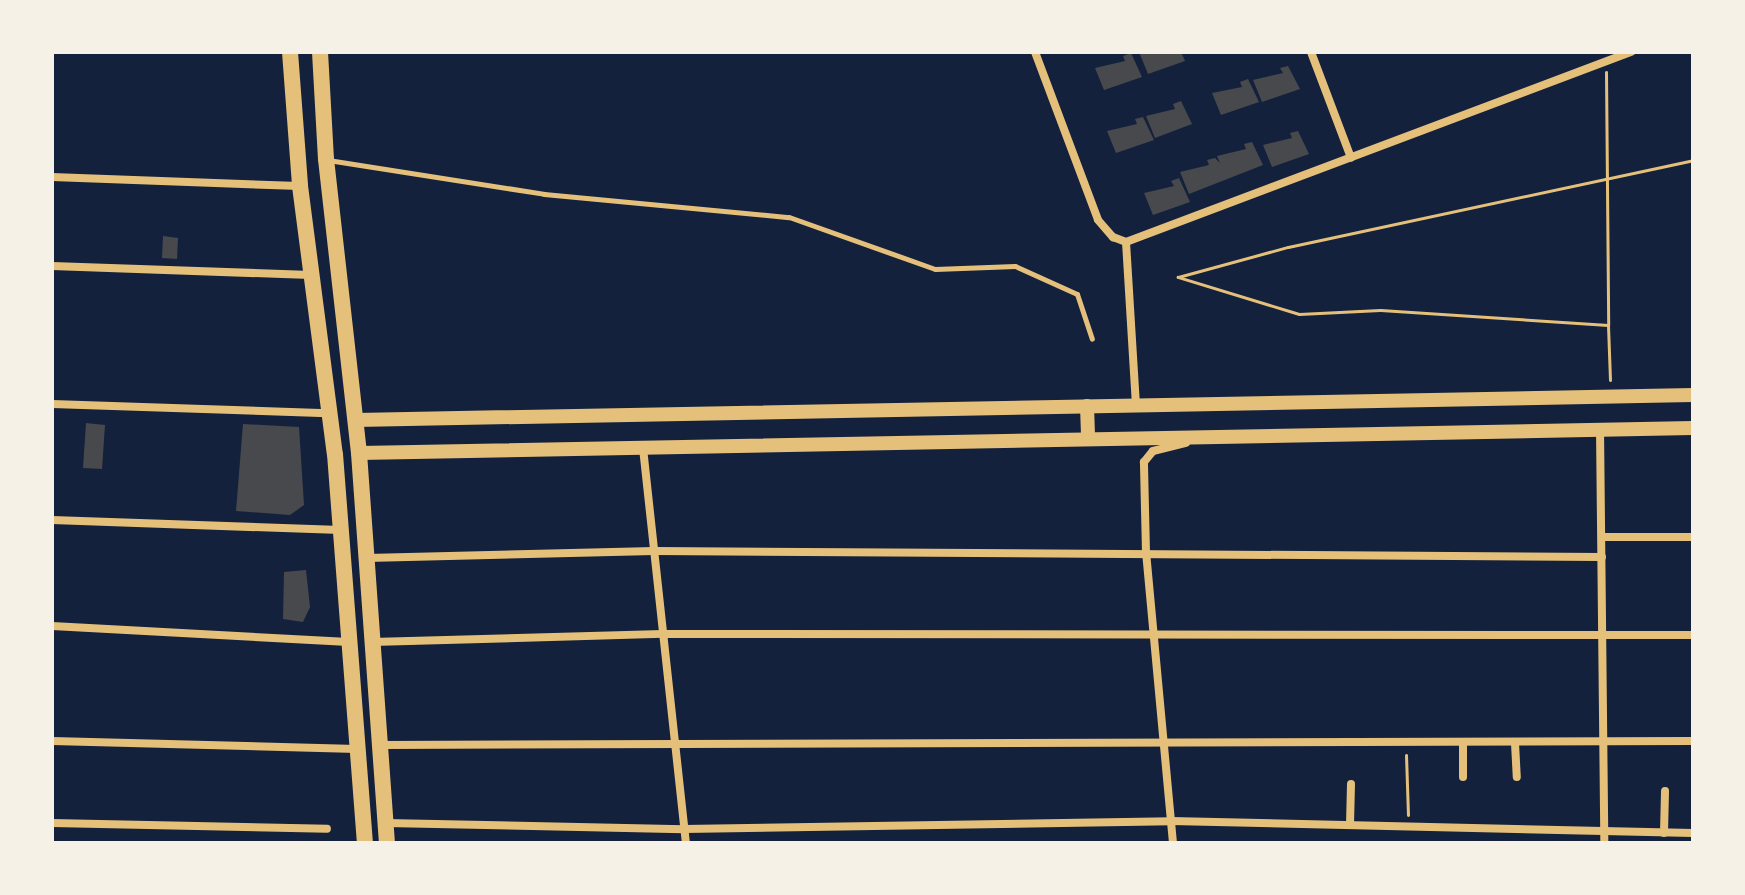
<!DOCTYPE html>
<html>
<head>
<meta charset="utf-8">
<style>
	body { margin:0 }
	#map { position:relative; width:1745px; height:895px; overflow:hidden; background:#14213d; font-family:"Archivo Narrow",sans-serif }
	div>[style] { position:absolute }
	.building>* { inset:0; background:#48494c }
	.path>* { height:3px; margin:-1.5px; padding:0 1.5px; transform-origin:1.5px; border-radius:1.5px; background:#e5c07b }
	.service>* { height:5px; margin:-2.5px; padding:0 2.5px; transform-origin:2.5px; border-radius:2.5px; background:#e5c07b }
	.minor>* { height:8px; margin:-4px; padding:0 4px; transform-origin:4px; border-radius:4px; background:#e5c07b }
	.secondary>* { height:14px; margin:-7px; padding:0 7px; transform-origin:7px; border-radius:7px; background:#e5c07b }
	.primary>* { height:16px; margin:-8px; padding:0 8px; transform-origin:8px; border-radius:8px; background:#e5c07b }
	span { translate:-50% -50%; white-space:nowrap; text-align:center; line-height:1.15; -webkit-text-stroke:6px #f6f1e7; paint-order:stroke }
	.frame { position:absolute; inset:0; border:54px solid #f6f1e7; pointer-events:none }
</style>
</head>
<body>
<div id="map">
	<div class="building">
		<div style="clip-path:polygon(1139px 52px,1181px 52px,1185px 61px,1148px 74px)"></div>
		<div style="clip-path:polygon(1131px 53px,1142px 77px,1104px 90px,1095px 68px,1125px 61px,1123px 56px)"></div>
		<div style="clip-path:polygon(1288px 66px,1300px 89px,1262px 102px,1253px 80px,1283px 73px,1280px 68px)"></div>
		<div style="clip-path:polygon(1248px 79px,1259px 102px,1221px 115px,1212px 93px,1242px 87px,1240px 82px)"></div>
		<div style="clip-path:polygon(1181px 101px,1192px 124px,1155px 138px,1146px 116px,1175px 109px,1173px 104px)"></div>
		<div style="clip-path:polygon(1143px 117px,1154px 140px,1116px 153px,1107px 131px,1137px 124px,1135px 119px)"></div>
		<div style="clip-path:polygon(1298px 131px,1309px 154px,1272px 167px,1263px 145px,1292px 138px,1290px 133px)"></div>
		<div style="clip-path:polygon(1252px 142px,1263px 165px,1189px 194px,1180px 172px,1209px 165px,1207px 160px,1215px 158px,1220px 163px,1217px 156px,1246px 149px,1244px 144px)"></div>
		<div style="clip-path:polygon(1179px 178px,1190px 202px,1153px 215px,1144px 193px,1174px 186px,1171px 181px)"></div>
		<div style="clip-path:polygon(163px 236px,178px 238px,177px 259px,162px 258px)"></div>
		<div style="clip-path:polygon(86px 423px,105px 425px,102px 469px,83px 468px)"></div>
		<div style="clip-path:polygon(243px 424px,299px 427px,304px 505px,290px 515px,236px 511px)"></div>
		<div style="clip-path:polygon(306px 570px,310px 607px,303px 622px,283px 619px,284px 572px)"></div>
	</div>
	<div class="path">
		<div style="left:1606px;top:72px;width:253px;rotate:89.5deg"></div>
		<div style="left:1610px;top:380px;width:55px;rotate:-92.1deg"></div>
		<div style="left:1608px;top:325px;width:228px;rotate:-176.2deg"></div>
		<div style="left:1380px;top:310px;width:81px;rotate:177.2deg"></div>
		<div style="left:1299px;top:314px;width:127px;rotate:-163deg"></div>
		<div style="left:1178px;top:277px;width:114px;rotate:-15.3deg"></div>
		<div style="left:1288px;top:247px;width:414px;rotate:-12.1deg"></div>
		<div style="left:1406px;top:755px;width:60px;rotate:88.1deg"></div>
	</div>
	<div class="service">
		<div style="left:328px;top:160px;width:219px;rotate:8.9deg"></div>
		<div style="left:544px;top:194px;width:246px;rotate:5.4deg"></div>
		<div style="left:789px;top:217px;width:155px;rotate:19.6deg"></div>
		<div style="left:935px;top:269px;width:80px;rotate:-2.1deg"></div>
		<div style="left:1015px;top:266px;width:68px;rotate:24.3deg"></div>
		<div style="left:1077px;top:294px;width:47px;rotate:71.6deg"></div>
	</div>
	<div class="minor">
		<div style="left:1035px;top:52px;width:179px;rotate:69.4deg"></div>
		<div style="left:1098px;top:220px;width:23px;rotate:49deg"></div>
		<div style="left:1113px;top:237px;width:14px;rotate:21deg"></div>
		<div style="left:1126px;top:242px;width:540px;rotate:-20.62deg"></div>
		<div style="left:1311px;top:52px;width:113px;rotate:69.3deg"></div>
		<div style="left:52px;top:177px;width:248px;rotate:2.1deg"></div>
		<div style="left:1126px;top:242px;width:163px;rotate:86.5deg"></div>
		<div style="left:52px;top:266px;width:259px;rotate:2deg"></div>
		<div style="left:52px;top:404px;width:276px;rotate:1.9deg"></div>
		<div style="left:1600px;top:428px;width:415px;rotate:89.4deg"></div>
		<div style="left:643px;top:448px;width:397px;rotate:83.8deg"></div>
		<div style="left:52px;top:520px;width:289px;rotate:2deg"></div>
		<div style="left:1602px;top:537px;width:91px"></div>
		<div style="left:367px;top:558px;width:287px;rotate:-1.4deg"></div>
		<div style="left:654px;top:551px;width:948px;rotate:0.36deg"></div>
		<div style="left:52px;top:626px;width:297px;rotate:3.1deg"></div>
		<div style="left:372px;top:642px;width:291px;rotate:-1.6deg"></div>
		<div style="left:663px;top:634px;width:1030px;rotate:0.06deg"></div>
		<div style="left:52px;top:741px;width:305px;rotate:1.5deg"></div>
		<div style="left:1463px;top:743px;width:34px;rotate:90deg"></div>
		<div style="left:1515px;top:743px;width:34px;rotate:87deg"></div>
		<div style="left:381px;top:745px;width:1312px;rotate:-0.17deg"></div>
		<div style="left:52px;top:823px;width:275px;rotate:1.2deg"></div>
		<div style="left:386px;top:823px;width:298px;rotate:1.2deg"></div>
		<div style="left:684px;top:829px;width:487px;rotate:-0.9deg"></div>
		<div style="left:1171px;top:821px;width:522px;rotate:1.32deg"></div>
		<div style="left:1350px;top:825px;width:41px;rotate:-88.6deg"></div>
		<div style="left:1664px;top:833px;width:42px;rotate:-88.6deg"></div>
		<div style="left:1173px;top:843px;width:291px;rotate:-95.3deg"></div>
		<div style="left:1146px;top:553px;width:91px;rotate:-91.3deg"></div>
		<div style="left:1144px;top:462px;width:14px;rotate:-51deg"></div>
		<div style="left:1153px;top:451px;width:34px;rotate:-14deg"></div>
	</div>
	<div class="secondary">
		<div style="left:1087px;top:406px;width:33px;rotate:88deg"></div>
		<div style="left:356px;top:420px;width:1337px;rotate:-1.07deg"></div>
		<div style="left:359px;top:453px;width:1334px;rotate:-1.07deg"></div>
	</div>
	<div class="primary">
		<div style="left:290px;top:52px;width:134px;rotate:85.7deg"></div>
		<div style="left:300px;top:186px;width:270px;rotate:82.6deg"></div>
		<div style="left:335px;top:454px;width:390px;rotate:85.6deg"></div>
		<div style="left:320px;top:52px;width:107px;rotate:86.8deg"></div>
		<div style="left:326px;top:159px;width:296px;rotate:83.6deg"></div>
		<div style="left:359px;top:453px;width:391px;rotate:85.9deg"></div>
	</div>
	<div class="frame"></div>
</div>
</body>
</html>
